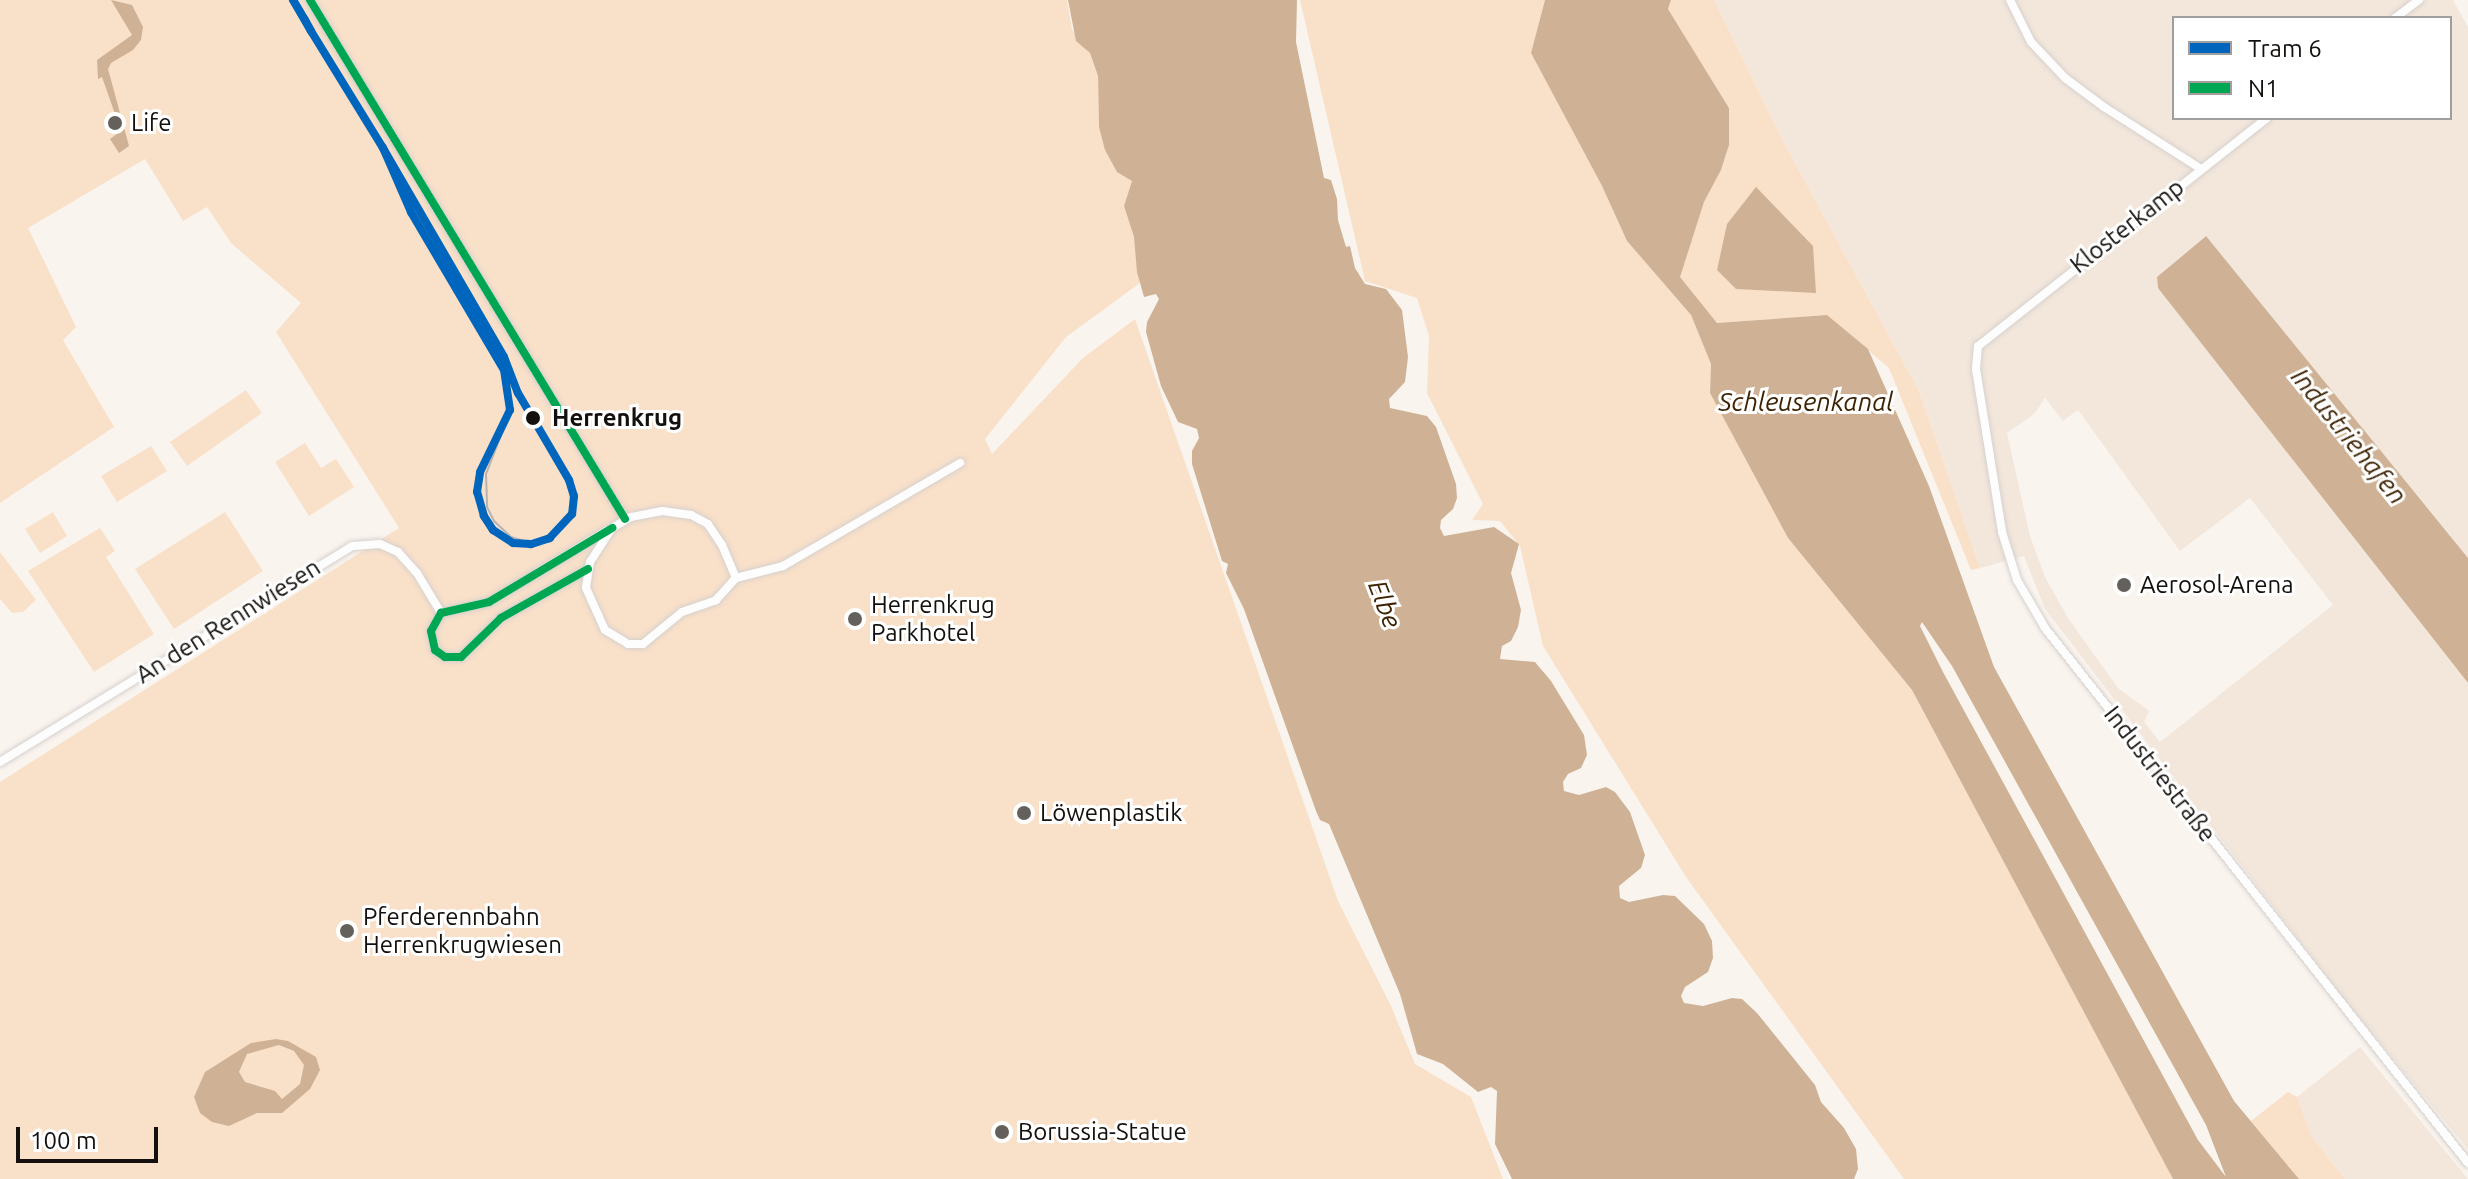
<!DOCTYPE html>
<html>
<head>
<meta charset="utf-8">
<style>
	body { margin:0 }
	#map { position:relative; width:2468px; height:1179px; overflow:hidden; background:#faf4ef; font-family:Ubuntu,sans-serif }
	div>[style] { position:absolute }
	.built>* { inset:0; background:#f3e7dc }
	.green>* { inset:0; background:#f9e0c9 }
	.water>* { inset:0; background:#cfb295 }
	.roads { filter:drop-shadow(0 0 2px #d6d1cd) drop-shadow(0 0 2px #d6d1cd) }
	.minor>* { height:8px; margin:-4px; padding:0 4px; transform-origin:4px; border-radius:4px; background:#fefdfd }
	.tram>* { height:2px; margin:-1px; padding:0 1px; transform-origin:1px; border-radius:1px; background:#b6b4b4 }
	.bus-1>* { height:8px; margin:-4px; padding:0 4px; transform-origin:4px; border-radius:4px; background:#00a651 }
	.tram-1>* { height:8px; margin:-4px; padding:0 4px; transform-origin:4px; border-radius:4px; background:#0065bd }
	.dots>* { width:22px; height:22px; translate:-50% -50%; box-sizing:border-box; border:4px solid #fff; border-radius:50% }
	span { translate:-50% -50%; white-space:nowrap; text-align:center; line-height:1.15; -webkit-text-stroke:6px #fff; paint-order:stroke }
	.poi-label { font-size:24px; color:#13100d }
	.left { translate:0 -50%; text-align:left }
	.street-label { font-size:24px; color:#13100d }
	.stop-label { font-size:24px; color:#13100d; font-weight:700 }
	.water-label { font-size:26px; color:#3e2303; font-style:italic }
	.legend { position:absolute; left:2172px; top:16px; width:280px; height:104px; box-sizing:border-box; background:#fff; border:2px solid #a19f9e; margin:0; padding:10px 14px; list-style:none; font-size:24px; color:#13100d }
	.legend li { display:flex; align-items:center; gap:16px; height:40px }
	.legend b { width:40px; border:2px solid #a19f9e }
	.scale { position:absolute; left:16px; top:1127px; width:142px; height:36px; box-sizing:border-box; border:4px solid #13100d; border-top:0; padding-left:10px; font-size:24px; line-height:28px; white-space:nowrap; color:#13100d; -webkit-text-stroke:6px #fff; paint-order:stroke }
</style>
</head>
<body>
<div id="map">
	<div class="built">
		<div style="clip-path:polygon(evenodd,1714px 0,2453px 0,2468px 27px,2468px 558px,2205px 236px,2157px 277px,2159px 288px,2468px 683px,2468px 1149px,2344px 999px,2045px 609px,2024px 556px,1980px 568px,1919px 391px,1783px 141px,1714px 0,2174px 18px,2450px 18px,2450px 118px,2174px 118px,2174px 18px,1714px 0,2045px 398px,2063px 421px,2078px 410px,2180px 551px,2250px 498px,2333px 605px,2160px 742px,2144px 722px,2149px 711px,2118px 688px,2068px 618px,2045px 577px,2030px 536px,2007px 433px,2034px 414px,2045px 398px)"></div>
		<div style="clip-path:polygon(2360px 1047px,2468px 1179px,2345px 1179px,2337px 1169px,2312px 1137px,2297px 1097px)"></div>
	</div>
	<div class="green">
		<div style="clip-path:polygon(0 0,1067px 0,1072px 29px,1090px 53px,1098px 76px,1099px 127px,1132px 181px,1124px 206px,1134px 237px,1140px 283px,1066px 337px,985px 439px,992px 454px,1083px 358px,1135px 319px,1338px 901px,1391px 1006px,1415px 1064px,1471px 1097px,1503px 1179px,0 1179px,0 782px,399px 528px,276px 332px,301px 303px,231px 243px,207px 207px,183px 221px,145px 159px,28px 228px,76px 327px,63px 340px,114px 427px,0 503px)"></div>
		<div style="clip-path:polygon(1300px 0,1545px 0,1531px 53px,1602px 186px,1627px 241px,1691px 315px,1711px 364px,1710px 393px,1788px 538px,1912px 690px,2173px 1179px,1904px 1179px,1686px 877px,1543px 646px,1520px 546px,1500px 521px,1472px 520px,1483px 504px,1427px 393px,1429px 336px,1417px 298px,1365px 281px)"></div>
		<div style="clip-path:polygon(1671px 0,1714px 0,1783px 141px,1919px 391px,1980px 568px,1971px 570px,1889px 368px,1827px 315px,1717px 323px,1679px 277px,1704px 202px,1721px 170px,1729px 145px,1729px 108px,1668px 9px)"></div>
		<div style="clip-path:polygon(246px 390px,262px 413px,187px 466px,170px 442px)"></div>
		<div style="clip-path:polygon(305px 443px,321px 468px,336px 459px,354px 487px,309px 516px,275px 462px)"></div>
		<div style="clip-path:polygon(151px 446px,167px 471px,117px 502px,101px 476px)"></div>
		<div style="clip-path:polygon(53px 512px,67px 536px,40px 553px,25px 529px)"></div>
		<div style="clip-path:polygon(225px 512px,263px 571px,174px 629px,135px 569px)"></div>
		<div style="clip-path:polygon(100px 528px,115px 551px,106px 557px,154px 634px,94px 672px,28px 571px)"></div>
		<div style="clip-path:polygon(0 552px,36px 600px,23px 612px,12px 613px,0 599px)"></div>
		<div style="clip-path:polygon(2288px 1092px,2297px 1097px,2312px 1137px,2345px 1179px,2299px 1179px,2251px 1121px)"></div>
	</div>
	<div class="water">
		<div style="clip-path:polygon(111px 0,132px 5px,143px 27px,141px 40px,133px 50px,111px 63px,108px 69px,129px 146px,119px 153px,110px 139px,121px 131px,102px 77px,98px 79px,97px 60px,132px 35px)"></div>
		<div style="clip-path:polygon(1068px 0,1297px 0,1296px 42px,1324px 178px,1331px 180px,1337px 199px,1338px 220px,1346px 247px,1350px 246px,1355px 268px,1365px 284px,1386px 289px,1402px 310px,1408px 357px,1405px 382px,1389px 399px,1390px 408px,1427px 416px,1436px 427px,1456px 484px,1457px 498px,1453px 509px,1441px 520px,1440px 528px,1444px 536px,1494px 527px,1519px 544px,1511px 573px,1521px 610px,1518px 627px,1511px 641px,1502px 646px,1500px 659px,1535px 662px,1551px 681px,1584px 735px,1587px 755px,1581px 768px,1568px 774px,1563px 782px,1564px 791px,1579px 795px,1606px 787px,1615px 792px,1630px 812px,1645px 855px,1641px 868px,1619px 886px,1620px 898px,1629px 902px,1663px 895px,1675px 896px,1704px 924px,1712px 941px,1713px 958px,1708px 972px,1685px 987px,1681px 996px,1684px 1003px,1703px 1006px,1732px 998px,1742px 999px,1757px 1013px,1815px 1085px,1821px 1102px,1844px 1128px,1856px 1149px,1858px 1169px,1854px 1179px,1512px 1179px,1495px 1144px,1497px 1091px,1491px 1087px,1478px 1092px,1443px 1064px,1417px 1054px,1400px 994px,1329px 824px,1320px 820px,1316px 811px,1244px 609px,1226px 573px,1228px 564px,1222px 561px,1192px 464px,1192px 451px,1199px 438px,1197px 429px,1178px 422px,1161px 386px,1146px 332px,1147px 322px,1159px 299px,1156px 294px,1144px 297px,1137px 272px,1134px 237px,1124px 206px,1132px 181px,1117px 172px,1105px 150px,1099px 127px,1098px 76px,1090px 53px,1076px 41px)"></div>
		<div style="clip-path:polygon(evenodd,1545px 0,1671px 0,1668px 9px,1729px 108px,1729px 145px,1721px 170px,1704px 202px,1680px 277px,1717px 323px,1827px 315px,1868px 349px,1929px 486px,1994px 667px,2234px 1101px,2299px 1179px,2173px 1179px,1912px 690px,1788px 538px,1710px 393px,1711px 364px,1691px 315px,1627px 241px,1602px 186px,1531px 53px,1545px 0,1922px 622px,1952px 666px,2206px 1125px,2226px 1177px,2198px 1140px,1943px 672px,1920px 626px,1922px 622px)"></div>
		<div style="clip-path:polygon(1756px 187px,1813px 246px,1816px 293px,1736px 289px,1717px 270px,1727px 224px)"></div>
		<div style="clip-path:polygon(2206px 236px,2468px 558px,2468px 683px,2158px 288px,2157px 277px)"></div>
		<div style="clip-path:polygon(evenodd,276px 1039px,288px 1041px,316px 1057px,320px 1070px,310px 1089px,282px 1113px,257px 1113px,229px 1126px,212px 1122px,200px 1113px,194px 1097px,205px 1072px,251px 1043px,276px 1039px,279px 1045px,294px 1051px,304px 1065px,300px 1084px,282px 1099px,275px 1091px,245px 1082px,239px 1072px,247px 1054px,279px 1045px)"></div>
	</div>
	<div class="roads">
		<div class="minor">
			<div style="left:310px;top:0;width:607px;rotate:58.74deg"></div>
			<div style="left:2010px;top:0;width:47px;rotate:63.4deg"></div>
			<div style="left:2031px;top:42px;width:50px;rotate:46.6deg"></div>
			<div style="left:2065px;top:78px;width:49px;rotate:36.6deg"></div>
			<div style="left:2104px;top:107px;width:115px;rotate:32.6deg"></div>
			<div style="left:2395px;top:18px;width:30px;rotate:-37deg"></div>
			<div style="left:2267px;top:118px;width:368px;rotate:141.7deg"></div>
			<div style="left:1978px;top:346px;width:23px;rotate:95deg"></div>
			<div style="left:1976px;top:369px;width:165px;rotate:80.9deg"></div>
			<div style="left:2002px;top:532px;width:50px;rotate:72.6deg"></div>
			<div style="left:2017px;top:580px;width:56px;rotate:59.7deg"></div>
			<div style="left:2045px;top:628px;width:682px;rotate:51.67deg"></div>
			<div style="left:588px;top:569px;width:100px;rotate:150.6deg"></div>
			<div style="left:501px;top:618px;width:56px;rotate:135.7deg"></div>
			<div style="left:461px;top:657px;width:16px;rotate:180deg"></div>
			<div style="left:445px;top:657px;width:12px;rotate:-145deg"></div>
			<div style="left:435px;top:650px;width:19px;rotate:-102deg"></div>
			<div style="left:431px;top:631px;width:21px;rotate:-61deg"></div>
			<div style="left:441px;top:613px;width:49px;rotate:-12.9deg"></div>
			<div style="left:489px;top:602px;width:139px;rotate:-31.2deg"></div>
			<div style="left:736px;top:578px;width:36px;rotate:-113deg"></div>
			<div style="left:722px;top:545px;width:25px;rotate:-124deg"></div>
			<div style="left:708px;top:524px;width:19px;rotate:-152deg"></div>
			<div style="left:691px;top:515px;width:29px;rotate:-172deg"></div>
			<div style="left:662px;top:511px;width:32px;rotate:169deg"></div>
			<div style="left:631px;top:517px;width:22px;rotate:150deg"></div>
			<div style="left:612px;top:528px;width:40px;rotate:122.9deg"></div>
			<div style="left:590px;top:562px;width:26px;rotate:99deg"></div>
			<div style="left:586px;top:588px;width:46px;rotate:65.7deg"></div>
			<div style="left:605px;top:630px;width:27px;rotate:31deg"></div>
			<div style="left:628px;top:644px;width:15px"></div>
			<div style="left:643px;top:644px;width:50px;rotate:-39.4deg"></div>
			<div style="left:682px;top:612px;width:36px;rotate:-19deg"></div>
			<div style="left:716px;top:600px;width:30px;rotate:-48deg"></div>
			<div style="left:736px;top:578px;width:49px;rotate:-14.3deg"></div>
			<div style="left:783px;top:566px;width:205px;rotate:-30.2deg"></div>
			<div style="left:0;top:762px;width:413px;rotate:-31.5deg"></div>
			<div style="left:352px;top:546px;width:28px;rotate:-4deg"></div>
			<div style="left:380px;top:544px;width:20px;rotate:24deg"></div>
			<div style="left:398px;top:552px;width:28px;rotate:48deg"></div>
			<div style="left:417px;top:573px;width:47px;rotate:59deg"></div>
		</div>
	</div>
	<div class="tram">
		<div style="left:507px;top:420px;width:58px;rotate:111.3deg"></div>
		<div style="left:486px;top:474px;width:33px;rotate:88deg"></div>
		<div style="left:487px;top:507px;width:16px;rotate:63deg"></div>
		<div style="left:494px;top:521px;width:23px;rotate:43deg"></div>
		<div style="left:511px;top:537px;width:21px;rotate:17deg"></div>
		<div style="left:531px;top:543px;width:14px;rotate:-12deg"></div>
	</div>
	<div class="bus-1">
		<div style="left:310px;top:0;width:607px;rotate:58.74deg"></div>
		<div style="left:588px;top:569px;width:100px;rotate:150.6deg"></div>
		<div style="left:501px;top:618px;width:56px;rotate:135.7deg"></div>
		<div style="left:461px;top:657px;width:16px;rotate:180deg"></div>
		<div style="left:445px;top:657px;width:12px;rotate:-145deg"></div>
		<div style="left:435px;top:650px;width:19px;rotate:-102deg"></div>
		<div style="left:431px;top:631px;width:21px;rotate:-61deg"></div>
		<div style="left:441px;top:613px;width:49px;rotate:-12.9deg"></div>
		<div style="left:489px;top:602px;width:144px;rotate:-31deg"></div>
	</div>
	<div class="tram-1">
		<div style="left:293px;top:0;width:23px;rotate:59deg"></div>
		<div style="left:305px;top:20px;width:13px;rotate:61deg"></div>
		<div style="left:311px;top:31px;width:36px;rotate:-120deg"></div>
		<div style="left:311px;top:31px;width:137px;rotate:58.4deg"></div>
		<div style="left:383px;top:148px;width:241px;rotate:59.9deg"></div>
		<div style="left:504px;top:357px;width:39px;rotate:69deg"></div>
		<div style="left:518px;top:393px;width:101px;rotate:59.6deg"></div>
		<div style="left:569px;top:480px;width:17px;rotate:73deg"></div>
		<div style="left:574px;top:496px;width:18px;rotate:96deg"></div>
		<div style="left:572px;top:514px;width:33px;rotate:133deg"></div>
		<div style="left:550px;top:538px;width:20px;rotate:162deg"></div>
		<div style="left:531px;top:544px;width:18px;rotate:-177deg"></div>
		<div style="left:513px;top:543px;width:24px;rotate:-147deg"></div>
		<div style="left:493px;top:530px;width:17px;rotate:-123deg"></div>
		<div style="left:484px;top:516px;width:25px;rotate:-106deg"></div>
		<div style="left:477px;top:492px;width:20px;rotate:-81deg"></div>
		<div style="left:480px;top:472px;width:69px;rotate:-64.2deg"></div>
		<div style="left:510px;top:410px;width:40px;rotate:-98.5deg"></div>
		<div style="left:504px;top:370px;width:183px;rotate:-120.5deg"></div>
		<div style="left:411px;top:212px;width:70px;rotate:-113.6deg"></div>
	</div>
	<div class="dots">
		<div style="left:115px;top:123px;background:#64605c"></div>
		<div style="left:533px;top:418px;background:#13100d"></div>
		<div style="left:2124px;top:585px;background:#64605c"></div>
		<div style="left:855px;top:619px;background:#64605c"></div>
		<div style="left:1024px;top:813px;background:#64605c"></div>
		<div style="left:347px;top:931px;background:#64605c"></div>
		<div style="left:1002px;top:1132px;background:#64605c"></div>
	</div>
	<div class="poi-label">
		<span class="left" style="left:131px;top:123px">Life</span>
		<span class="left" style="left:2140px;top:585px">Aerosol-Arena</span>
		<span class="left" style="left:871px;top:619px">Herrenkrug<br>Parkhotel</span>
		<span class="left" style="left:1040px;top:813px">Löwenplastik</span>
		<span class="left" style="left:363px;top:931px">Pferderennbahn<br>Herrenkrugwiesen</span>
		<span class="left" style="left:1018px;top:1132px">Borussia-Statue</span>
	</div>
	<div class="street-label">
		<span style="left:2127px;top:226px;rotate:-38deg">Klosterkamp</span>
		<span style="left:228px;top:621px;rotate:-32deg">An den Rennwiesen</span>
		<span style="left:2160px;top:774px;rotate:52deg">Industriestraße</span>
	</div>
	<div class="stop-label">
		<span class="left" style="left:552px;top:418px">Herrenkrug</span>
	</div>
	<div class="water-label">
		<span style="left:1806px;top:402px">Schleusenkanal</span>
		<span style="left:2349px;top:436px;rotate:51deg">Industriehafen</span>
		<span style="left:1385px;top:604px;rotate:69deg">Elbe</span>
	</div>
	<ul class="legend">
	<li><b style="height:10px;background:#0065bd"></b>Tram 6</li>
	<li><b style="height:10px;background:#00a651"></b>N1</li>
	</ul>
	<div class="scale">100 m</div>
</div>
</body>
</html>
